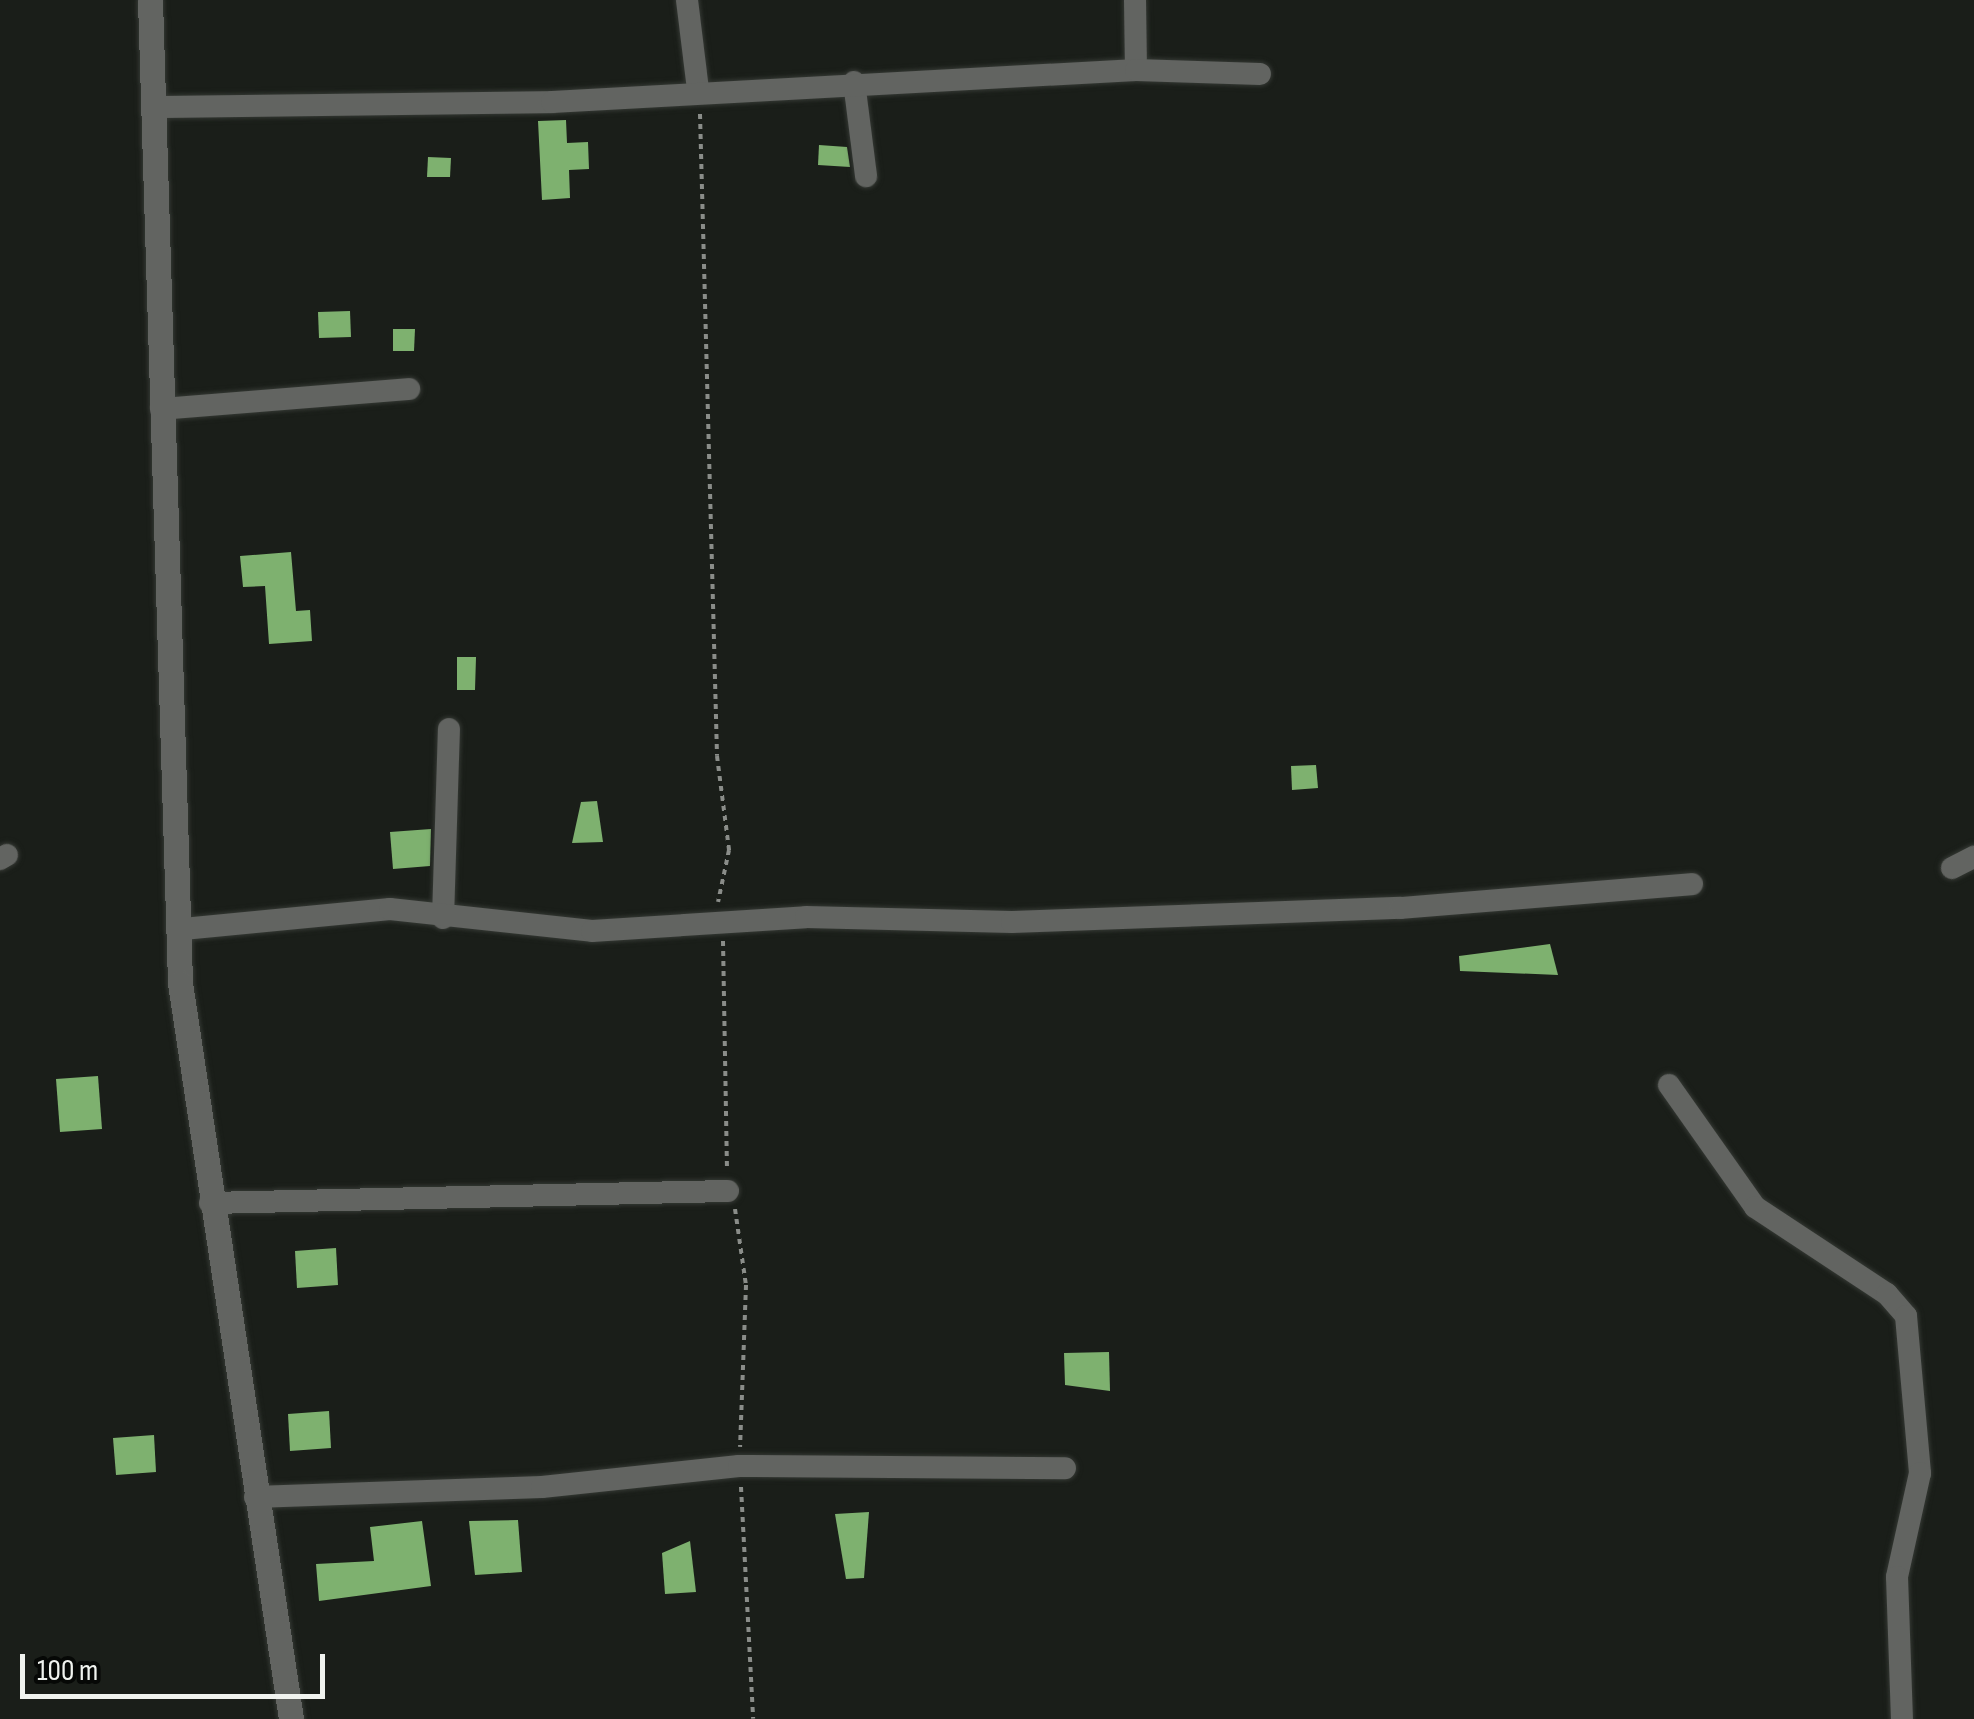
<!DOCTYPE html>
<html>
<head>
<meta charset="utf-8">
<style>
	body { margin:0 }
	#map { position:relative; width:1974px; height:1719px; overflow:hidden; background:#1a1e19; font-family:"Sofia Sans Condensed",sans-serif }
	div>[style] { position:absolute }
	.building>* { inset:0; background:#7eb16f }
	.path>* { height:4px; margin-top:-2px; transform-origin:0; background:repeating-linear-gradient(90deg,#8a8d89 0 5px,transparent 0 10px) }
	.roads { filter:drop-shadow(0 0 2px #343833) drop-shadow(0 0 2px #343833) }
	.minor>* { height:22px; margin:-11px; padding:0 11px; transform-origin:11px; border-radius:11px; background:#626461 }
	.tertiary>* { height:25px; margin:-12.5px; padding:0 12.5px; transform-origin:12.5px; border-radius:12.5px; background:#626461 }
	span { translate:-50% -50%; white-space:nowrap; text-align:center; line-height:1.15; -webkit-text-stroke:10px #060806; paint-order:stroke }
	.scale { position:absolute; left:20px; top:1654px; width:305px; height:45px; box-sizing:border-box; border:5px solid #f0f3ef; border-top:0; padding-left:12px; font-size:30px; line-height:35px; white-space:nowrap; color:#f0f3ef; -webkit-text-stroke:8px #060806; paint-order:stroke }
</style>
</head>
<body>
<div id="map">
	<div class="building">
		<div style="clip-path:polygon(566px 120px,567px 143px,588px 142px,589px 169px,569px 170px,570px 198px,542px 200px,538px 121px)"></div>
		<div style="clip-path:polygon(819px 145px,847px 147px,850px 167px,818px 165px)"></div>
		<div style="clip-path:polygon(428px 157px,451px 158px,450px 177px,427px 177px)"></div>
		<div style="clip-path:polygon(350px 311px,351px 337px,319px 338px,318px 312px)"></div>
		<div style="clip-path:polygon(393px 329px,415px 329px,414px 351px,393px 351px)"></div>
		<div style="clip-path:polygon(291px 552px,296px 611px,310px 610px,312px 641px,269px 644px,265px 586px,243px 587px,240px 556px)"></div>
		<div style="clip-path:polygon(457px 657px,476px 657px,475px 690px,457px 690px)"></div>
		<div style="clip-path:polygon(1316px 765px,1318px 788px,1292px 790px,1291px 766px)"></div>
		<div style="clip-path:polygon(597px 801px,603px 842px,572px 843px,581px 802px)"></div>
		<div style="clip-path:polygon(431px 829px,430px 866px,393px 869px,390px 832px)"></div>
		<div style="clip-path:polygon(1550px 944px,1558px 975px,1460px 971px,1459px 956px)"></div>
		<div style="clip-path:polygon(98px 1076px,102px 1129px,60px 1132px,56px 1079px)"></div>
		<div style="clip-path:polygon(336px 1248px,338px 1285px,297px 1288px,295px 1251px)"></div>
		<div style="clip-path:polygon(1109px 1352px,1110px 1391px,1065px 1385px,1064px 1353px)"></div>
		<div style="clip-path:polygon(329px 1411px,331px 1448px,290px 1451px,288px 1414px)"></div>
		<div style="clip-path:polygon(154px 1435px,156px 1472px,116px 1475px,113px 1438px)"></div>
		<div style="clip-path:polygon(869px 1512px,864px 1578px,846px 1579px,835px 1514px)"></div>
		<div style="clip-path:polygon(518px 1520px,522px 1572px,475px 1575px,469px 1521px)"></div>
		<div style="clip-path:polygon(422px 1521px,431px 1586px,319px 1601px,316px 1564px,374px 1561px,370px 1527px)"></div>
		<div style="clip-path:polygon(690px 1541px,696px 1592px,665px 1594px,662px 1553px)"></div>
	</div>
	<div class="path">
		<div style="left:700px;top:114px;width:642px;rotate:88.48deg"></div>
		<div style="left:717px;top:756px;width:95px;rotate:82.7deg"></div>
		<div style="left:729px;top:850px;width:53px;rotate:101.9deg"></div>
		<div style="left:723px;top:941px;width:229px;rotate:89deg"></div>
		<div style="left:735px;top:1209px;width:77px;rotate:81.8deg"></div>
		<div style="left:746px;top:1285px;width:162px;rotate:92.1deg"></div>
		<div style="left:741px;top:1487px;width:232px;rotate:87deg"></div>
	</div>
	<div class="roads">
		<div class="minor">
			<div style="left:687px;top:0;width:90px;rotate:83deg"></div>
			<div style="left:1135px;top:0;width:70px;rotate:89.2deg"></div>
			<div style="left:854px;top:82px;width:95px;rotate:82.7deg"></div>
			<div style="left:153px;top:107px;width:399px;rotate:-0.7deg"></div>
			<div style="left:552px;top:102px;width:585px;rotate:-3.14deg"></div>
			<div style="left:1136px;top:70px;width:124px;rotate:1.8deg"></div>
			<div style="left:161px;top:409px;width:249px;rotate:-4.6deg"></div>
			<div style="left:0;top:859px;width:8px;rotate:-30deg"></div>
			<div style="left:1952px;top:868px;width:25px;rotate:-27deg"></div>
			<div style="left:443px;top:918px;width:189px;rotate:-88.2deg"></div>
			<div style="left:183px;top:929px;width:208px;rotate:-5.5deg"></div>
			<div style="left:390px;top:909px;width:203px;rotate:6.2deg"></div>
			<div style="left:592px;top:931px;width:214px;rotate:-3.7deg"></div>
			<div style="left:806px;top:917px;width:206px;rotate:1.4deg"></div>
			<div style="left:1012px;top:922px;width:389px;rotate:-2.1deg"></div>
			<div style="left:1401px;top:908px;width:292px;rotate:-4.7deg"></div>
			<div style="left:1669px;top:1085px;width:149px;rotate:54.8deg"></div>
			<div style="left:1755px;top:1207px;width:158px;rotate:33.4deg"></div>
			<div style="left:1887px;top:1294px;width:29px;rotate:49deg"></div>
			<div style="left:1906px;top:1316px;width:158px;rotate:84.9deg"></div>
			<div style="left:1920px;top:1473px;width:107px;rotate:102.5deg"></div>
			<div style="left:1897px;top:1577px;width:142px;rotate:88deg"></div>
			<div style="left:210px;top:1203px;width:518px;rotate:-1.33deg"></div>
			<div style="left:255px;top:1497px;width:287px;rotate:-2deg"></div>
			<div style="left:542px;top:1487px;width:198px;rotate:-6.1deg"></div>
			<div style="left:739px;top:1466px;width:326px;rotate:0.4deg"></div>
		</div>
		<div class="tertiary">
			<div style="left:150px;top:0;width:983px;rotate:88.25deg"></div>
			<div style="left:180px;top:983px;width:744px;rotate:81.42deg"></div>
		</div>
	</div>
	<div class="scale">100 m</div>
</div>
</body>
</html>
